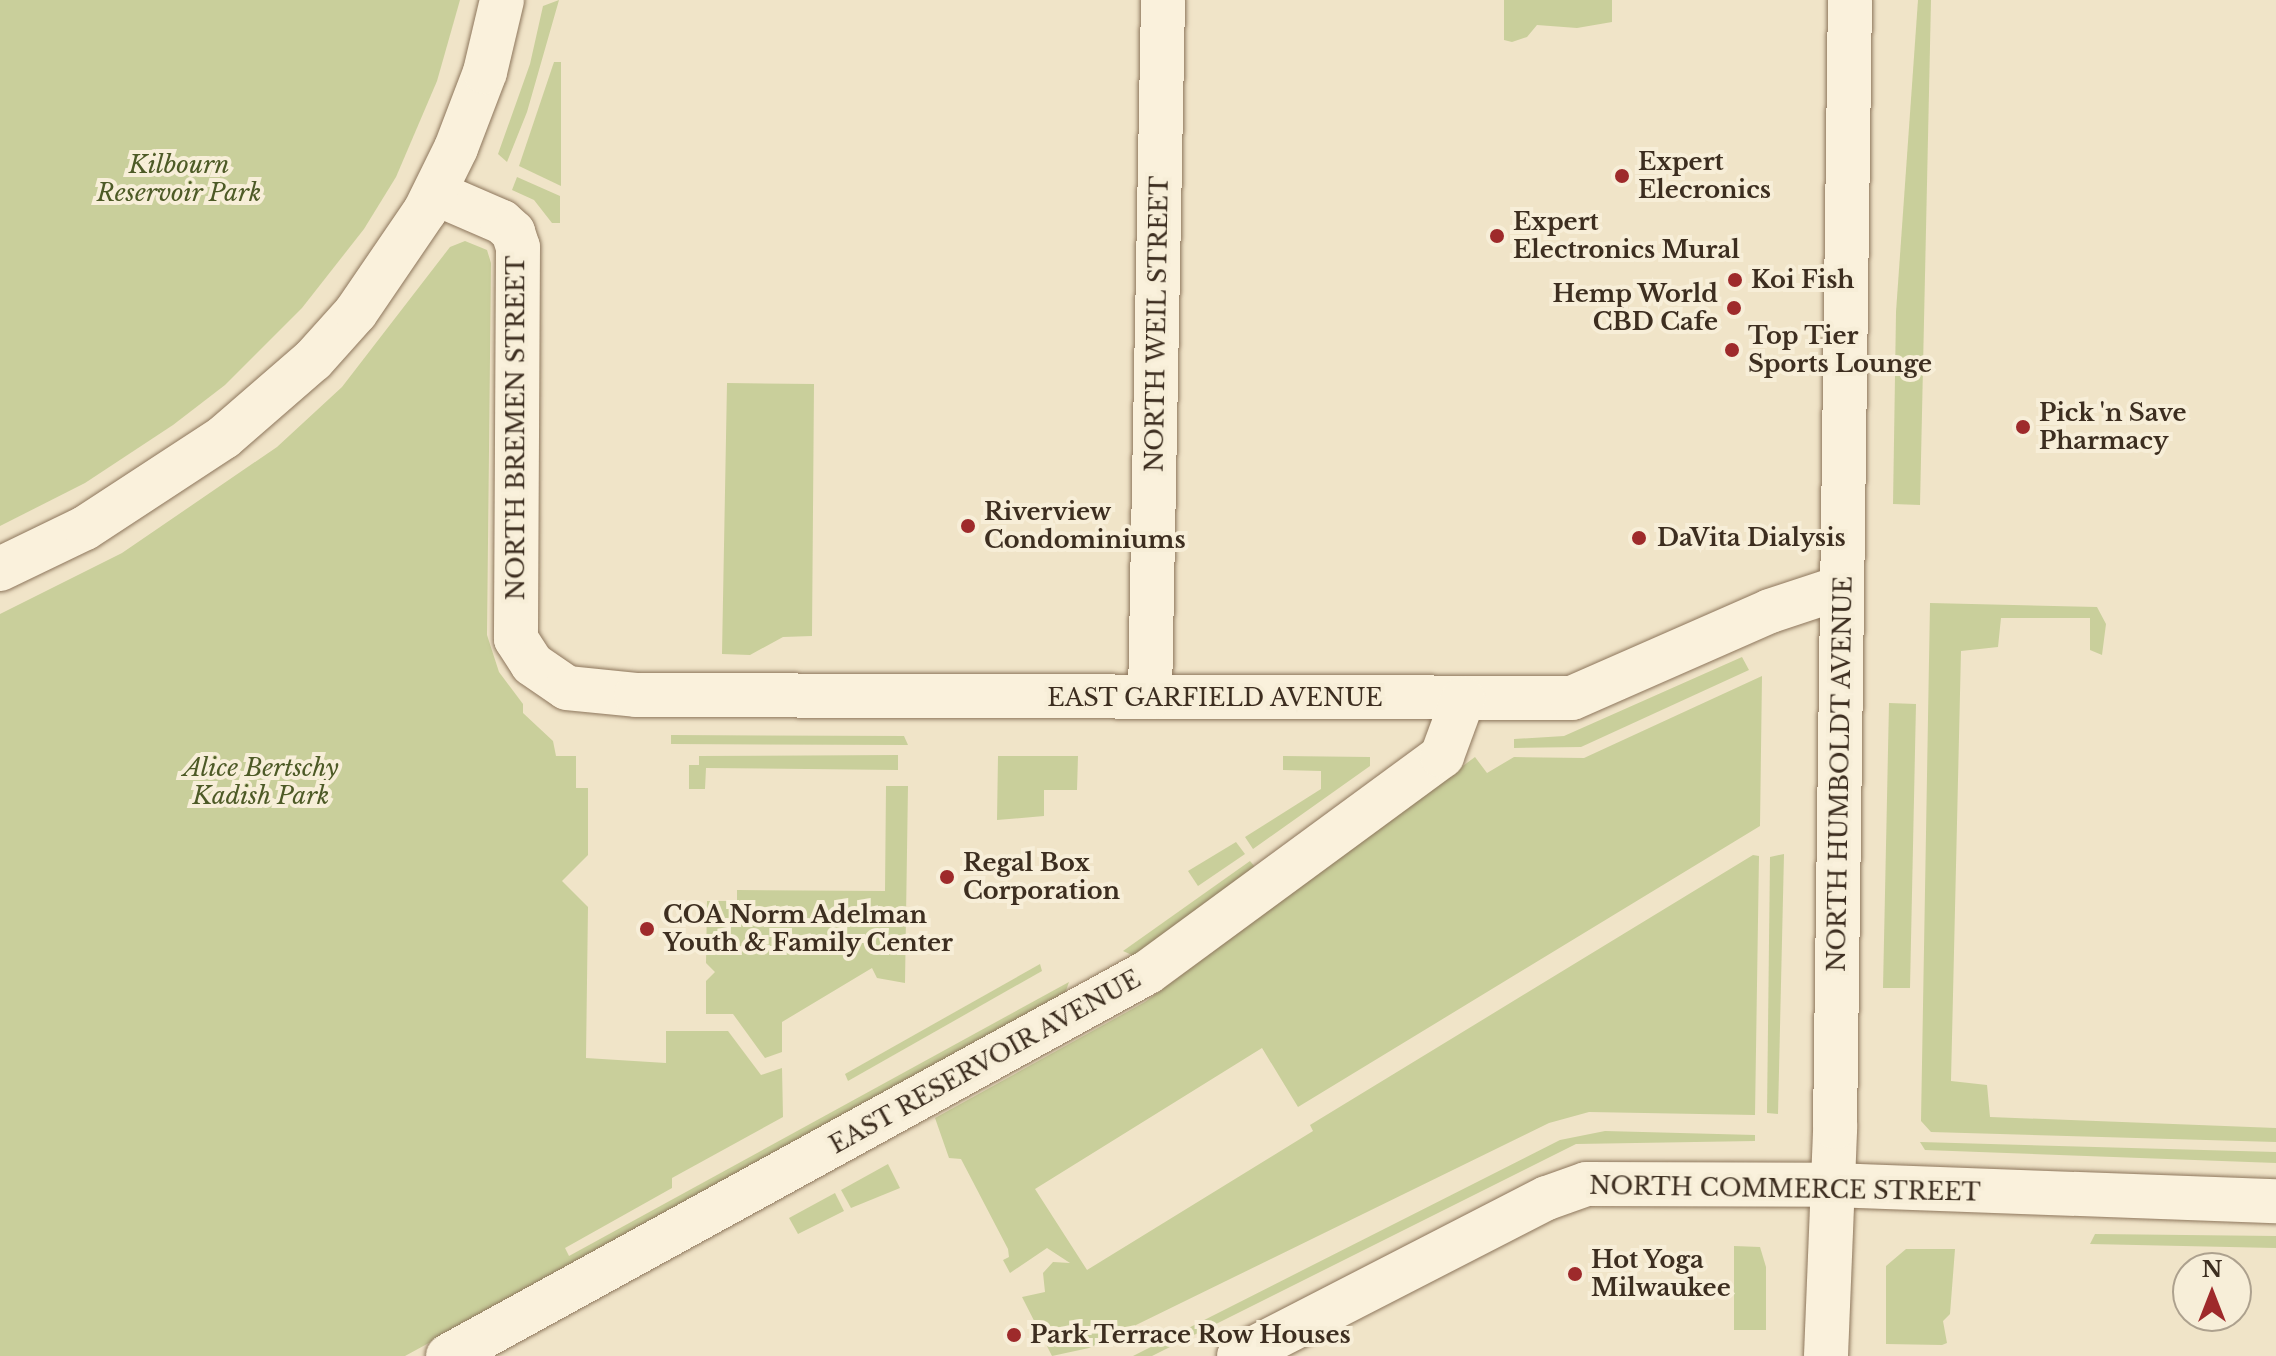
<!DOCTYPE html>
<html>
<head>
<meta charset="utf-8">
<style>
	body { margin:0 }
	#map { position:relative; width:2276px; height:1356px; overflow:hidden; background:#f0e4c8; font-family:"Libre Baskerville",serif }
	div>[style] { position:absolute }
	.green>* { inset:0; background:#c9cf9b }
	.roads { filter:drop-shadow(0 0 2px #8d765c) drop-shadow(0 0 2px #8d765c) }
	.minor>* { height:44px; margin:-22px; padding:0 22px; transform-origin:22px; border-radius:22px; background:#faf1dc }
	.tertiary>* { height:44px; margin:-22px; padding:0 22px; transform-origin:22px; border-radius:22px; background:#faf1dc }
	.secondary>* { height:44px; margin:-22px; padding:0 22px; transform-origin:22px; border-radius:22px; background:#faf1dc }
	.dots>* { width:22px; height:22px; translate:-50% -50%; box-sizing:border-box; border:4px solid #f7eed8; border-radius:50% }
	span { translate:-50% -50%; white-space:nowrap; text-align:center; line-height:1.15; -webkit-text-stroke:8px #f7eed8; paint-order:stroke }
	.poi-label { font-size:24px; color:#3d2e20; font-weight:700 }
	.left { translate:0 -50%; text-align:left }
	.right { translate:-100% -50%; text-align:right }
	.park-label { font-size:24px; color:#4d5a26; font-style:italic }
	.street-label { font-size:24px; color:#3d2e20 }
	.north { position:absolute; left:2172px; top:1252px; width:80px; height:80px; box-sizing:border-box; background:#f7eed8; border:2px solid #ada18e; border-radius:50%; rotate:0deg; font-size:22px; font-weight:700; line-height:32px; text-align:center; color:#3d2e20 }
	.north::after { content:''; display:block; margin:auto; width:28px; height:36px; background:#9e2a2b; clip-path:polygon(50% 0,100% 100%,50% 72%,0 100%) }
</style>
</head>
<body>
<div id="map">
	<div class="green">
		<div style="clip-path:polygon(0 0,460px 0,437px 81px,396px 177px,364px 229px,302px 308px,225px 385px,173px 425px,85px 483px,0 526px)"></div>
		<div style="clip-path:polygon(559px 0,527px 112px,507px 162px,498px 154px,530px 64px,543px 6px)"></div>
		<div style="clip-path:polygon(1504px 0,1612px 0,1612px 22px,1577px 28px,1537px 25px,1527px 37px,1512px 42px,1504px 40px)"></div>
		<div style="clip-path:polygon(1918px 0,1931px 0,1920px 505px,1893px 504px,1896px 312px)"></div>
		<div style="clip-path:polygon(554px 62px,561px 62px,561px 186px,519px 166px)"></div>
		<div style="clip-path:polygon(517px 177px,560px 196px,560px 223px,552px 223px,534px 200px,512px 190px)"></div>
		<div style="clip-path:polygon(465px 241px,487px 250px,491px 263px,487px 635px,499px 672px,523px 704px,523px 713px,553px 741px,556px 756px,576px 756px,576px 788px,588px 788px,588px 855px,562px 881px,588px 907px,586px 1058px,666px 1063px,666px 1031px,728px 1031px,761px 1075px,782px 1068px,783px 1117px,672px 1178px,672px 1188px,565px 1248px,569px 1256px,1069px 982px,1064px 996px,405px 1356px,0 1356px,0 614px,122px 553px,277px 447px,342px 387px,450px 247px)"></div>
		<div style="clip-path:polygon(727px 383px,814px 384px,812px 636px,783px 637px,750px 655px,722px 654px)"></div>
		<div style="clip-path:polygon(1930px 603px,2097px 607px,2106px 624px,2102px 655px,2090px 650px,2090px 618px,2001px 618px,1998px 647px,1961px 651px,1951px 1081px,1987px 1085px,1990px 1117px,2276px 1128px,2276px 1142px,1931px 1132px,1921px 1121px)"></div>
		<div style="clip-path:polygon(1742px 657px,1749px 670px,1581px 747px,1514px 748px,1514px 739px,1564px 736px)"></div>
		<div style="clip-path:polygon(1762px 676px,1760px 826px,1298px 1107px,1262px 1048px,1035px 1189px,1087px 1270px,1313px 1131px,1310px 1125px,1753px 855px,1759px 856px,1755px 1115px,1589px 1112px,1549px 1123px,1089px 1348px,1052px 1356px,1022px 1297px,1045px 1292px,1043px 1273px,1053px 1262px,1070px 1263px,1047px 1248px,1010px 1273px,1003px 1260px,1009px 1257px,1008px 1249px,961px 1159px,949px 1158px,935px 1118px,1145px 1002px,1475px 757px,1487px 773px,1514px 757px,1584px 758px)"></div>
		<div style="clip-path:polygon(1889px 703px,1916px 704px,1910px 988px,1883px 988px)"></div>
		<div style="clip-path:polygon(671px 735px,904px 736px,908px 745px,671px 744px)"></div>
		<div style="clip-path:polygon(898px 755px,898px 770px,706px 768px,705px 789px,689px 789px,689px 765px,699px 765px,699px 756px)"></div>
		<div style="clip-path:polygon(998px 756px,1078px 756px,1077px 790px,1044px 790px,1044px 816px,997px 820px)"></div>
		<div style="clip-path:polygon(1283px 756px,1370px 757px,1370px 766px,1253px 849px,1245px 837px,1321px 789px,1321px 771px,1283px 770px)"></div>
		<div style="clip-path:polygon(886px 786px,908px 786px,905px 983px,877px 978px,872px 968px,782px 1022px,782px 1052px,765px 1058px,733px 1014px,706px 1014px,706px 981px,715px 972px,706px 963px,707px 901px,737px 901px,737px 890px,885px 891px)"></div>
		<div style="clip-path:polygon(1236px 842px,1245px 854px,1198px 886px,1188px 871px)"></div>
		<div style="clip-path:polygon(1784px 854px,1778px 1114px,1767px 1113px,1770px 857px)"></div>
		<div style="clip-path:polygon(1250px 861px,1255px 867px,1134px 956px,1123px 951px)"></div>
		<div style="clip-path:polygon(1040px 964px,1042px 971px,848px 1081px,845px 1074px)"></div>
		<div style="clip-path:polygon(1605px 1131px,1755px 1135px,1755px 1141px,1576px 1144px,1152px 1356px,1133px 1356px,1560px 1140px)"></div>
		<div style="clip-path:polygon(1920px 1142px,2276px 1152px,2276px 1163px,1925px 1150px)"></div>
		<div style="clip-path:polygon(888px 1164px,900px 1188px,851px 1208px,841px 1190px)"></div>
		<div style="clip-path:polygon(835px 1193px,844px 1211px,798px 1234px,789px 1218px)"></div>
		<div style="clip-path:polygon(2095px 1234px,2276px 1236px,2276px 1248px,2090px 1244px)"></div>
		<div style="clip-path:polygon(1734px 1246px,1760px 1247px,1766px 1267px,1766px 1330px,1734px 1330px)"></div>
		<div style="clip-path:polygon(1906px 1249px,1955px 1249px,1950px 1314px,1943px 1321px,1947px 1343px,1942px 1345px,1886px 1344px,1886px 1266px)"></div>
	</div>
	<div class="roads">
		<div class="minor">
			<div style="left:435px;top:193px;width:73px;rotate:23.4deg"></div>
			<div style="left:502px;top:222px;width:15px;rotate:42deg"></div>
			<div style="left:513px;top:232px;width:16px;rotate:72deg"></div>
			<div style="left:518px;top:247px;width:392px;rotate:90.3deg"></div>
			<div style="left:516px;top:639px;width:30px;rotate:57deg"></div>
			<div style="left:532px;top:664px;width:42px;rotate:34.4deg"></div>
			<div style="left:567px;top:688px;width:69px;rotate:5.8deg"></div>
			<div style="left:636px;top:695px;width:936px;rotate:0.18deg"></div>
			<div style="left:1572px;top:698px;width:216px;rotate:-23.7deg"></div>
			<div style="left:1770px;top:611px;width:76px;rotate:-18.4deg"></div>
			<div style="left:1150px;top:697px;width:697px;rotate:-88.93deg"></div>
			<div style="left:448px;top:1356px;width:798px;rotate:-28.75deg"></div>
			<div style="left:1148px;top:972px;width:365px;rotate:-36.3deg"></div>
			<div style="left:1442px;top:756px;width:61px;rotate:-69.8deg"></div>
			<div style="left:1239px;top:1356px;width:346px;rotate:-27.2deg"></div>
			<div style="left:1547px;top:1198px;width:41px;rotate:-19.7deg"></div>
			<div style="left:1586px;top:1184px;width:246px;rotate:0.2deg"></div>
			<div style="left:1832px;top:1185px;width:444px;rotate:2.1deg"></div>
		</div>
		<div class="tertiary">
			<div style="left:1826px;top:1356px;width:229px;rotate:-87.7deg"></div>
			<div style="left:1835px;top:1127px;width:1127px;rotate:-89.24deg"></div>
		</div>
		<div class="secondary">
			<div style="left:0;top:569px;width:94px;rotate:-25.8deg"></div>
			<div style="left:85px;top:528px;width:166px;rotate:-33.2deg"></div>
			<div style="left:224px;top:437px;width:118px;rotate:-40.9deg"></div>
			<div style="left:313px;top:360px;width:64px;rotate:-48.1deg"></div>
			<div style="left:356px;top:312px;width:122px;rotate:-55.7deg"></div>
			<div style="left:425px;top:211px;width:70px;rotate:-63.8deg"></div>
			<div style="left:456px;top:148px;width:81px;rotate:-69.1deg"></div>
			<div style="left:485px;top:72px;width:74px;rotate:-76.7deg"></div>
		</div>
	</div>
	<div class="dots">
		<div style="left:1622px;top:176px;background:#9e2a2b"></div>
		<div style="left:1497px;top:236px;background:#9e2a2b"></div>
		<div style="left:1735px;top:280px;background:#9e2a2b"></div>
		<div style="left:1734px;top:308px;background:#9e2a2b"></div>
		<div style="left:1732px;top:350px;background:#9e2a2b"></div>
		<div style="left:2023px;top:427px;background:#9e2a2b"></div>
		<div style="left:968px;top:526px;background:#9e2a2b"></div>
		<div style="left:1639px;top:538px;background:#9e2a2b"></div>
		<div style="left:947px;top:877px;background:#9e2a2b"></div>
		<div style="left:647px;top:929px;background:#9e2a2b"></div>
		<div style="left:1575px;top:1274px;background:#9e2a2b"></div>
		<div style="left:1014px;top:1335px;background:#9e2a2b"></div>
	</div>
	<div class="poi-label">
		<span class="left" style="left:1638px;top:176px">Expert<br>Elecronics</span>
		<span class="left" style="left:1513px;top:236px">Expert<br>Electronics Mural</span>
		<span class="left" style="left:1751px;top:280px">Koi Fish</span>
		<span class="right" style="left:1718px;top:308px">Hemp World<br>CBD Cafe</span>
		<span class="left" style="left:1748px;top:350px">Top Tier<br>Sports Lounge</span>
		<span class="left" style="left:2039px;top:427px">Pick 'n Save<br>Pharmacy</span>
		<span class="left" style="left:984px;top:526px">Riverview<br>Condominiums</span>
		<span class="left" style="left:1657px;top:538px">DaVita Dialysis</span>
		<span class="left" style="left:963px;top:877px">Regal Box<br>Corporation</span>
		<span class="left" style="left:663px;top:929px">COA Norm Adelman<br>Youth &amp; Family Center</span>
		<span class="left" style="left:1591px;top:1274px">Hot Yoga<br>Milwaukee</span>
		<span class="left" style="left:1030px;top:1335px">Park Terrace Row Houses</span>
	</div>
	<div class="park-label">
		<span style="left:179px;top:179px">Kilbourn<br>Reservoir Park</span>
		<span style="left:261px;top:782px">Alice Bertschy<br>Kadish Park</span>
	</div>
	<div class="street-label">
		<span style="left:1157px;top:324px;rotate:-89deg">NORTH WEIL STREET</span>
		<span style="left:516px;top:428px;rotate:-90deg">NORTH BREMEN STREET</span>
		<span style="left:1215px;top:698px">EAST GARFIELD AVENUE</span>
		<span style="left:1840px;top:774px;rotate:-89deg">NORTH HUMBOLDT AVENUE</span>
		<span style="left:985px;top:1062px;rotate:-29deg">EAST RESERVOIR AVENUE</span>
		<span style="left:1785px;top:1189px;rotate:1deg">NORTH COMMERCE STREET</span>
	</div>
	<div class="north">N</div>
</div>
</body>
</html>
